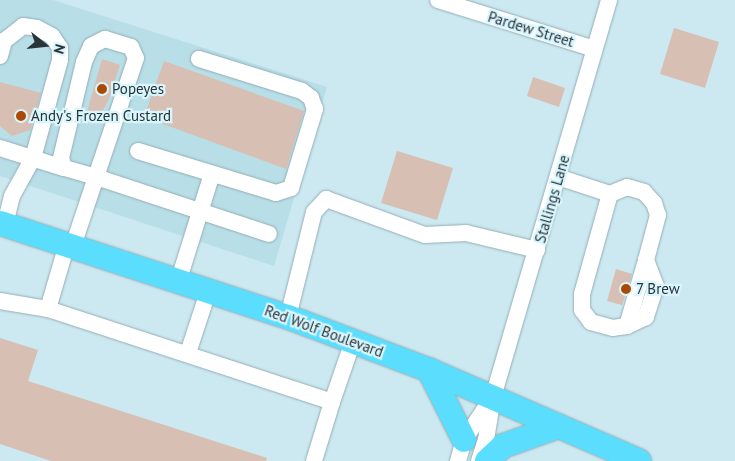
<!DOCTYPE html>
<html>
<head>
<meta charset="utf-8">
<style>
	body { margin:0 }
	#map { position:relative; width:735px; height:461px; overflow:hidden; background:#cce8f0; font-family:"PT Sans",sans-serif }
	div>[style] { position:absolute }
	.built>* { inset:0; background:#b8dee7 }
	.building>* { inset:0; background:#d7bfb3 }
	.roads { filter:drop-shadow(0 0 1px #93aeb5) drop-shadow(0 0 1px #93aeb5) }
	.minor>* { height:16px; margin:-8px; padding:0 8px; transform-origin:8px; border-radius:8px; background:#fff }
	.highway>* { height:24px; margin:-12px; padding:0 12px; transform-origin:12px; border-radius:12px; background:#5bddfd }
	.dots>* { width:14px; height:14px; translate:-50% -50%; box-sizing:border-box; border:2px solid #d9f5fd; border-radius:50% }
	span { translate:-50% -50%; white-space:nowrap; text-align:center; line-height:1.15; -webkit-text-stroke:4.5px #d9f5fd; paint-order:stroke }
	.street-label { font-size:15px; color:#293437 }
	.poi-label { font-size:15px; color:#293437 }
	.left { translate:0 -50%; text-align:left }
	.north { position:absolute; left:20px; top:20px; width:50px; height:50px; -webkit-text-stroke:4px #d9f5fd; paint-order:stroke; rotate:106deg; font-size:14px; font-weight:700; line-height:20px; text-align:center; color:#293437 }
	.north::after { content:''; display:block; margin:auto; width:18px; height:22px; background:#293437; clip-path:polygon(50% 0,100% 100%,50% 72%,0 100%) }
</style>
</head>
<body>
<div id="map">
	<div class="built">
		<div style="clip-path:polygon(0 0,53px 0,327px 87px,274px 266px,0 176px)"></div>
	</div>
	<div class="building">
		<div style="clip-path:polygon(674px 28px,719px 42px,705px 88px,660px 74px)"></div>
		<div style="clip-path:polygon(102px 59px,120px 65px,109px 99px,100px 116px,87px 112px)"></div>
		<div style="clip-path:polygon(164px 61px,304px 111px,286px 169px,144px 117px)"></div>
		<div style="clip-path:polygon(533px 77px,565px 88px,559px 107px,527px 96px)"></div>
		<div style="clip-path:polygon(0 82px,41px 93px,30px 130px,12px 136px,0 126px)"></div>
		<div style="clip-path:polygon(397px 151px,453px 168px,437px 220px,381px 203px)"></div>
		<div style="clip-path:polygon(616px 269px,632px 274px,622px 305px,607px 301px)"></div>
		<div style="clip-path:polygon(0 338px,38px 350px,28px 381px,267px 458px,266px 461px,51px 461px,0 444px)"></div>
	</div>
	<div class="roads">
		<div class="minor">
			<div style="left:438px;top:0;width:164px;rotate:17.4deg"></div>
			<div style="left:105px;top:39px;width:27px;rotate:17deg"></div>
			<div style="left:131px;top:47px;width:12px;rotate:66deg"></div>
			<div style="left:136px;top:58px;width:126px;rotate:108.6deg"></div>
			<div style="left:96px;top:177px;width:33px;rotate:-164deg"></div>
			<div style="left:64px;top:168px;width:10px;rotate:-107deg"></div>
			<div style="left:61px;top:158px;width:99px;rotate:-76.5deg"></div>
			<div style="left:84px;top:62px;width:17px;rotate:-66deg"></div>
			<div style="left:91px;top:46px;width:16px;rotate:-27deg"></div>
			<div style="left:0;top:56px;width:16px;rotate:-75deg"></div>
			<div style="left:4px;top:41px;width:24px;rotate:-38deg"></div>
			<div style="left:23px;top:26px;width:14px;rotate:8deg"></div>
			<div style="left:37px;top:28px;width:17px;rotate:28deg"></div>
			<div style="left:52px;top:36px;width:14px;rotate:56deg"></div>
			<div style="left:60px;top:48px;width:12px;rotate:90deg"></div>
			<div style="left:60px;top:60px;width:102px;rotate:105.4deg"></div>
			<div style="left:33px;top:158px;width:43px;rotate:118.9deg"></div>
			<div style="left:12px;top:196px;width:29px;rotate:104deg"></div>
			<div style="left:0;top:148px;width:67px;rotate:17.4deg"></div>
			<div style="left:138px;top:151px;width:144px;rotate:16.9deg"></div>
			<div style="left:276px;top:193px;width:16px;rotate:-18deg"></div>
			<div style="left:291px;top:188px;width:83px;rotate:-73.1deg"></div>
			<div style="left:315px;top:109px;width:12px;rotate:-110deg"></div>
			<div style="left:311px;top:98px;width:11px;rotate:-142deg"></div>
			<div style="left:302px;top:91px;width:108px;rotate:-162.7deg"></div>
			<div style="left:558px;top:177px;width:55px;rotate:18.1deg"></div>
			<div style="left:610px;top:194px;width:18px;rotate:-22deg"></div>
			<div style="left:627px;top:187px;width:18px;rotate:16deg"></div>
			<div style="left:644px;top:192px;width:15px;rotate:48deg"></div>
			<div style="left:654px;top:203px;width:13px;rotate:72deg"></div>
			<div style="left:658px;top:215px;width:47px;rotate:104.9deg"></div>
			<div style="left:646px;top:260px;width:28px;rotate:69deg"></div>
			<div style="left:656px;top:286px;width:33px;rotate:108deg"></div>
			<div style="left:646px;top:317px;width:21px;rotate:155deg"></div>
			<div style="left:627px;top:326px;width:14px;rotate:172deg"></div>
			<div style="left:613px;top:328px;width:23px;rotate:-165deg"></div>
			<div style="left:591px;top:322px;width:15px;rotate:-127deg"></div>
			<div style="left:582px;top:310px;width:16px;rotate:-90deg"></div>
			<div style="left:582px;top:294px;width:104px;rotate:-74.4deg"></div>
			<div style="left:67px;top:244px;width:68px;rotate:106.3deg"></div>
			<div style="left:48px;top:309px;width:299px;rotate:18.1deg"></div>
			<div style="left:332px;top:402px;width:65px;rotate:-71deg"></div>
			<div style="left:73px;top:246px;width:73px;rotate:-71.6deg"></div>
			<div style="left:96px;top:177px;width:182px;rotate:18.2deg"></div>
			<div style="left:179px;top:279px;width:110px;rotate:-72.6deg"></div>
			<div style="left:0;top:301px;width:49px;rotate:9.5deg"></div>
			<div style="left:288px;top:317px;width:108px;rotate:-76.1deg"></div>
			<div style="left:314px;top:212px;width:18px;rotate:-47deg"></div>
			<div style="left:326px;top:199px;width:105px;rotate:20deg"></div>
			<div style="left:425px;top:235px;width:41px;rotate:-2.8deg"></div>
			<div style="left:466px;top:233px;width:73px;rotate:13.5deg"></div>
			<div style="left:627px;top:326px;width:69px;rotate:-73.9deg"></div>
			<div style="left:188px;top:353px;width:67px;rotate:-71.8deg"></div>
			<div style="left:314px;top:461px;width:62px;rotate:-73deg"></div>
			<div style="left:458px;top:461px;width:22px;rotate:-74deg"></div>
			<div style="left:464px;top:440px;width:47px;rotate:-56.3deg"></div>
			<div style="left:479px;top:461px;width:22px;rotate:-72deg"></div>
			<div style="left:486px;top:440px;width:44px;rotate:-80.8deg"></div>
			<div style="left:493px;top:397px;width:414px;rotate:-73.7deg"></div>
		</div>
		<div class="highway">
			<div style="left:0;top:223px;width:303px;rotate:18.1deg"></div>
			<div style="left:288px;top:317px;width:151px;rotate:20.6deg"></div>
			<div style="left:429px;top:370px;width:229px;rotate:23.4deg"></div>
			<div style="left:429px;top:370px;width:78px;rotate:63.4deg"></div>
			<div style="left:487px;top:461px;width:22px;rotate:-43deg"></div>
			<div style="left:503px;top:446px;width:59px;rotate:-19.7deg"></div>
		</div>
	</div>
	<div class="dots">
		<div style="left:102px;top:89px;background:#ab4a05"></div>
		<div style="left:21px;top:116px;background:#ab4a05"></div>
		<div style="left:626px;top:289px;background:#ab4a05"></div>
	</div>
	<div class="street-label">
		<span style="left:531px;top:29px;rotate:17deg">Pardew Street</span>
		<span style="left:552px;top:199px;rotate:-74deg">Stallings Lane</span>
		<span style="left:324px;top:331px;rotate:20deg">Red Wolf Boulevard</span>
	</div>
	<div class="poi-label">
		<span class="left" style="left:112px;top:89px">Popeyes</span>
		<span class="left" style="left:31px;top:116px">Andy's Frozen Custard</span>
		<span class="left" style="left:636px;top:289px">7 Brew</span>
	</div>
	<div class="north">N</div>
</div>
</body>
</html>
